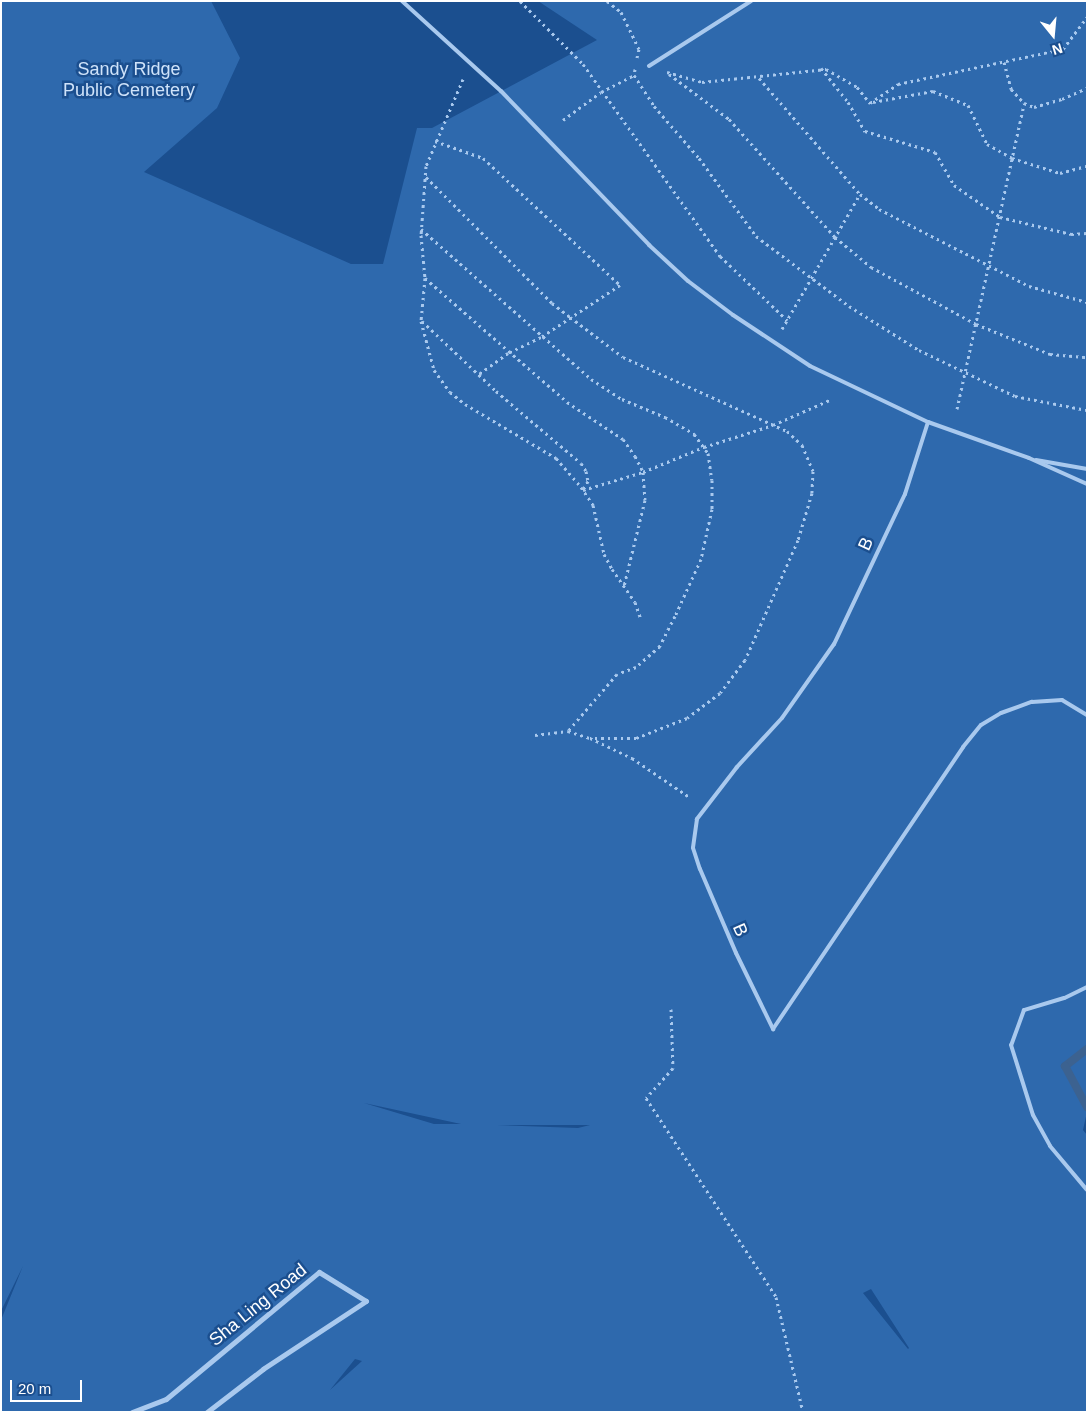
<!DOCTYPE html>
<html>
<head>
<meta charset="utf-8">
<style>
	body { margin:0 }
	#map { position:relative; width:1088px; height:1413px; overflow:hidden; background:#1b4f8f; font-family:Arial,sans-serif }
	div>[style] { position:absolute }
	.green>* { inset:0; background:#2e69ad }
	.stream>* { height:8px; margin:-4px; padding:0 4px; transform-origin:4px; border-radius:4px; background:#3c6290 }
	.path>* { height:3px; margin-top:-1.5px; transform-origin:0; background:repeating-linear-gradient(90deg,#a9c9ee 0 2.5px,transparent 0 6.5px) }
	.lane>* { height:4px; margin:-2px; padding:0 2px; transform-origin:2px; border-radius:2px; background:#a9c9ee }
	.street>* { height:5px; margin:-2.5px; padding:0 2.5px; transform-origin:2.5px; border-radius:2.5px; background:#a9c9ee }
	span { translate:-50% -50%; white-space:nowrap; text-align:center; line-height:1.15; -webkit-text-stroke:5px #1b4f8f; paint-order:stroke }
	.park-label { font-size:18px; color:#cfe3fa }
	.street-label { font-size:18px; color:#fff }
	.frame { position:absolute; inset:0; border:2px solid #fff; pointer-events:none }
	.north { position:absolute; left:1028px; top:10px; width:50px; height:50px; -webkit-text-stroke:4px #1b4f8f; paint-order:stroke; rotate:163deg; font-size:14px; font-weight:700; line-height:20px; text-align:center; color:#fff }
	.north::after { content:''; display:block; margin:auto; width:18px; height:22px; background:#fff; clip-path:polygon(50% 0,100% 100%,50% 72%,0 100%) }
	.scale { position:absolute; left:10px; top:1380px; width:72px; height:22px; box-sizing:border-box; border:2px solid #fff; border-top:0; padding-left:6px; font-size:15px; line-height:18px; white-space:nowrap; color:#fff; -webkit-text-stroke:4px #1b4f8f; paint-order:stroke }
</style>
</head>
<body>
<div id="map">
	<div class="green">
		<div style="clip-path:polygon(evenodd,1px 1px,211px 1px,240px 58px,217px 108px,144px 172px,351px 264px,383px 264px,417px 128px,432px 128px,597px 40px,538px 1px,1087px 1px,1087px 1112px,1083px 1130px,1087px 1135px,1087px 1412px,1px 1412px,1px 1320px,23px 1266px,1px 1311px,1px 1px,364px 1103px,461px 1124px,434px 1124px,364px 1103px,1px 1px,497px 1125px,590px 1125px,578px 1128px,497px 1125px,1px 1px,871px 1289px,909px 1348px,908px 1349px,863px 1293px,871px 1289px,1px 1px,355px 1359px,362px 1361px,330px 1390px,355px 1359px)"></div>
	</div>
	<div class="stream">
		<div style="left:1087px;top:1049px;width:28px;rotate:142deg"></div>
		<div style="left:1065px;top:1066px;width:47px;rotate:61.8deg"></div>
	</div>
	<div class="path">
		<div style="left:520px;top:1px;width:89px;rotate:45deg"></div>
		<div style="left:583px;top:64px;width:236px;rotate:54.5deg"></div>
		<div style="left:720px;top:256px;width:93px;rotate:43.7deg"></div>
		<div style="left:607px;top:1px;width:18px;rotate:38deg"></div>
		<div style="left:621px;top:12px;width:41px;rotate:64.1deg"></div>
		<div style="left:639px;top:49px;width:9px;rotate:103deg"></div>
		<div style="left:1004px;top:62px;width:28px;rotate:75deg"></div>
		<div style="left:1011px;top:89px;width:19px;rotate:47deg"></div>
		<div style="left:1024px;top:103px;width:11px;rotate:22deg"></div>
		<div style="left:1034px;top:107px;width:29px;rotate:-16deg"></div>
		<div style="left:1062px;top:99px;width:27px;rotate:-24deg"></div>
		<div style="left:821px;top:68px;width:43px;rotate:51.5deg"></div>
		<div style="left:848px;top:102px;width:34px;rotate:60deg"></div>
		<div style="left:865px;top:131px;width:73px;rotate:16.7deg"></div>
		<div style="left:935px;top:152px;width:38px;rotate:60deg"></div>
		<div style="left:954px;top:185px;width:56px;rotate:34.8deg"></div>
		<div style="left:1000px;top:217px;width:73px;rotate:13.5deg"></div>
		<div style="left:1071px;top:234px;width:16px;rotate:-4deg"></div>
		<div style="left:635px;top:69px;width:6px;rotate:99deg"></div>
		<div style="left:634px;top:75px;width:37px;rotate:57deg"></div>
		<div style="left:654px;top:106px;width:69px;rotate:49.1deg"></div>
		<div style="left:699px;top:158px;width:97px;rotate:53.8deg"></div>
		<div style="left:756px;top:236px;width:116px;rotate:37deg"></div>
		<div style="left:849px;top:306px;width:83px;rotate:32.2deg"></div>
		<div style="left:919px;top:350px;width:106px;rotate:25.6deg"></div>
		<div style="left:1015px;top:396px;width:73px;rotate:11deg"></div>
		<div style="left:667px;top:72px;width:36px;rotate:16deg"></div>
		<div style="left:702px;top:82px;width:125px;rotate:-6deg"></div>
		<div style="left:826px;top:69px;width:36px;rotate:30deg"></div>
		<div style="left:857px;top:87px;width:21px;rotate:51deg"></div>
		<div style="left:870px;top:103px;width:34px;rotate:-34deg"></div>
		<div style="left:898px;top:84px;width:169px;rotate:-12deg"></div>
		<div style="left:1063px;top:49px;width:40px;rotate:-53deg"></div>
		<div style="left:669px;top:74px;width:75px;rotate:36.9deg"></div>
		<div style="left:729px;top:119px;width:159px;rotate:48.1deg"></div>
		<div style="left:835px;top:237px;width:47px;rotate:39.8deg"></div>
		<div style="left:871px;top:267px;width:119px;rotate:28.5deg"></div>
		<div style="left:976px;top:324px;width:80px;rotate:22.1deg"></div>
		<div style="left:1050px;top:354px;width:37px;rotate:5deg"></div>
		<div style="left:759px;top:78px;width:154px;rotate:49deg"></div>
		<div style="left:860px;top:194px;width:24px;rotate:38deg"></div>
		<div style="left:879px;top:209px;width:169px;rotate:27.2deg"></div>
		<div style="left:1029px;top:286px;width:60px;rotate:15.4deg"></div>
		<div style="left:463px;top:79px;width:95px;rotate:113deg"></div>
		<div style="left:426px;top:166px;width:69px;rotate:94.1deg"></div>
		<div style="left:421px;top:235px;width:43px;rotate:84.7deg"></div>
		<div style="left:425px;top:278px;width:43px;rotate:95.3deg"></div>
		<div style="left:421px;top:321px;width:51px;rotate:75.1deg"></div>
		<div style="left:434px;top:370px;width:27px;rotate:54deg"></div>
		<div style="left:450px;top:392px;width:19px;rotate:39deg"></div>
		<div style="left:465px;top:404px;width:106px;rotate:30.7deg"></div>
		<div style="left:556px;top:458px;width:38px;rotate:49deg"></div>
		<div style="left:581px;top:487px;width:22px;rotate:56deg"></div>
		<div style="left:593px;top:505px;width:50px;rotate:77.3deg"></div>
		<div style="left:604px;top:554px;width:17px;rotate:62deg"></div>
		<div style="left:612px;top:569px;width:40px;rotate:55.1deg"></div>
		<div style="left:635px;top:602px;width:18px;rotate:71deg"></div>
		<div style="left:873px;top:102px;width:61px;rotate:-10.4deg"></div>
		<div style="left:933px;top:91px;width:38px;rotate:22deg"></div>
		<div style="left:968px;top:105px;width:43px;rotate:64deg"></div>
		<div style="left:987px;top:144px;width:29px;rotate:29deg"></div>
		<div style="left:1012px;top:158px;width:50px;rotate:17.4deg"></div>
		<div style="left:1060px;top:173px;width:28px;rotate:-15deg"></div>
		<div style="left:563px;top:120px;width:47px;rotate:-36.4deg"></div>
		<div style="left:601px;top:92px;width:38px;rotate:-27deg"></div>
		<div style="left:435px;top:141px;width:51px;rotate:19.5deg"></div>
		<div style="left:483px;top:158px;width:187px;rotate:42.8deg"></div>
		<div style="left:620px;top:285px;width:95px;rotate:146.6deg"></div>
		<div style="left:541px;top:337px;width:37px;rotate:154deg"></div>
		<div style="left:508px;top:353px;width:37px;rotate:144deg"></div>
		<div style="left:426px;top:177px;width:178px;rotate:45deg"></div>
		<div style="left:552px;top:303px;width:23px;rotate:38deg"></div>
		<div style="left:570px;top:317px;width:66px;rotate:37deg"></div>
		<div style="left:623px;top:357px;width:180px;rotate:24.3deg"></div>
		<div style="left:787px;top:431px;width:21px;rotate:43deg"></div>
		<div style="left:802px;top:445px;width:28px;rotate:67deg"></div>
		<div style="left:813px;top:471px;width:22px;rotate:93deg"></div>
		<div style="left:812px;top:493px;width:49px;rotate:106.6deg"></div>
		<div style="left:798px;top:540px;width:131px;rotate:113.8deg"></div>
		<div style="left:745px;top:660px;width:41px;rotate:127.1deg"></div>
		<div style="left:720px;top:693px;width:41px;rotate:142.9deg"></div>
		<div style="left:687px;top:718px;width:55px;rotate:158.6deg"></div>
		<div style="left:636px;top:738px;width:46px;rotate:180deg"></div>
		<div style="left:421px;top:229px;width:227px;rotate:41.4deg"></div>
		<div style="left:591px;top:379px;width:37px;rotate:33deg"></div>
		<div style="left:622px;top:399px;width:47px;rotate:22.7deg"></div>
		<div style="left:665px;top:417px;width:34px;rotate:30deg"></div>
		<div style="left:694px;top:434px;width:24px;rotate:54deg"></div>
		<div style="left:708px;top:453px;width:27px;rotate:82deg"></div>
		<div style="left:712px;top:480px;width:29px;rotate:90deg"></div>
		<div style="left:712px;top:509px;width:51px;rotate:102.4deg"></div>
		<div style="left:701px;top:559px;width:63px;rotate:114.5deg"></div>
		<div style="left:675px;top:616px;width:34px;rotate:117deg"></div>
		<div style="left:660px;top:646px;width:32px;rotate:139deg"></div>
		<div style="left:636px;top:667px;width:20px;rotate:160deg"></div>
		<div style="left:617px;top:674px;width:75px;rotate:130.7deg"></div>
		<div style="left:425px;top:278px;width:189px;rotate:41.1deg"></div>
		<div style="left:567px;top:402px;width:67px;rotate:33.5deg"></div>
		<div style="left:623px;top:439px;width:21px;rotate:55deg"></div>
		<div style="left:635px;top:456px;width:18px;rotate:63deg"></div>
		<div style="left:643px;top:472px;width:28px;rotate:86deg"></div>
		<div style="left:645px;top:500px;width:89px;rotate:103.7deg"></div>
		<div style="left:422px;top:321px;width:102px;rotate:43.4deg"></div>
		<div style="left:496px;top:391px;width:111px;rotate:40.3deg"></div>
		<div style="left:581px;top:463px;width:9px;rotate:58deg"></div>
		<div style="left:586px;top:471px;width:10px;rotate:79deg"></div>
		<div style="left:588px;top:481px;width:10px;rotate:119deg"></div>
		<div style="left:782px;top:329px;width:156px;rotate:-60deg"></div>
		<div style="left:957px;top:409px;width:313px;rotate:-77.6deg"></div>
		<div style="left:583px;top:490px;width:63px;rotate:-16.7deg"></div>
		<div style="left:643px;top:472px;width:66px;rotate:-22.3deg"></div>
		<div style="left:704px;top:447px;width:72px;rotate:-17.7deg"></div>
		<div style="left:773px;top:425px;width:64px;rotate:-23.8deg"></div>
		<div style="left:535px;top:735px;width:33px;rotate:-7deg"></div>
		<div style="left:568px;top:731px;width:23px;rotate:18deg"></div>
		<div style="left:590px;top:738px;width:47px;rotate:25.5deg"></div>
		<div style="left:632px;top:758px;width:68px;rotate:34.2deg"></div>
		<div style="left:671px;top:1009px;width:59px;rotate:88.1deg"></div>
		<div style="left:673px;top:1068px;width:40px;rotate:132deg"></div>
		<div style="left:646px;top:1098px;width:238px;rotate:56.8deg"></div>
		<div style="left:776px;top:1297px;width:118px;rotate:76.8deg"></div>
	</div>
	<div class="lane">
		<div style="left:402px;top:1px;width:134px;rotate:42.3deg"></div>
		<div style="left:501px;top:91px;width:214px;rotate:46.1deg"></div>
		<div style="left:649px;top:245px;width:53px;rotate:42.7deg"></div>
		<div style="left:688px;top:281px;width:56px;rotate:37.1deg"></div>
		<div style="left:733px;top:315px;width:92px;rotate:33.5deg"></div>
		<div style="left:810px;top:366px;width:131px;rotate:25.4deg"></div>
		<div style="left:928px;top:422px;width:107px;rotate:19.6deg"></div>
		<div style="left:1029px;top:458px;width:64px;rotate:24.1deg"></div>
		<div style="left:649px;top:66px;width:121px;rotate:-32.5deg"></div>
		<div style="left:928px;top:422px;width:76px;rotate:107.7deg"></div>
		<div style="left:905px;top:494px;width:166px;rotate:115.3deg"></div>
		<div style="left:834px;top:644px;width:90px;rotate:125.1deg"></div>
		<div style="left:782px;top:718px;width:67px;rotate:132.6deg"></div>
		<div style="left:737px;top:767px;width:66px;rotate:127.6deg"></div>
		<div style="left:697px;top:819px;width:29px;rotate:98deg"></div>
		<div style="left:693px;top:848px;width:22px;rotate:72deg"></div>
		<div style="left:700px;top:869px;width:91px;rotate:66.8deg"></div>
		<div style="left:736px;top:953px;width:85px;rotate:64deg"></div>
		<div style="left:773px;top:1029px;width:340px;rotate:-56deg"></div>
		<div style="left:963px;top:747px;width:28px;rotate:-51deg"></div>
		<div style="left:981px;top:725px;width:23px;rotate:-31deg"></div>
		<div style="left:1001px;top:713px;width:33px;rotate:-20deg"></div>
		<div style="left:1032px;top:702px;width:30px;rotate:-4deg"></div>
		<div style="left:1062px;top:700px;width:29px;rotate:31deg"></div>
		<div style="left:1036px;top:460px;width:52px;rotate:10deg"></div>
		<div style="left:1087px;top:987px;width:25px;rotate:154deg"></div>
		<div style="left:1064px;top:998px;width:42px;rotate:163.3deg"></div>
		<div style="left:1024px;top:1010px;width:37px;rotate:110deg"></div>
		<div style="left:1011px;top:1045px;width:73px;rotate:72.6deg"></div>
		<div style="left:1033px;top:1115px;width:35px;rotate:61deg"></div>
		<div style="left:1050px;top:1146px;width:57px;rotate:49.9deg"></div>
	</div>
	<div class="street">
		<div style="left:132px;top:1412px;width:36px;rotate:-21deg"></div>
		<div style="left:166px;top:1399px;width:199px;rotate:-39.7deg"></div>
		<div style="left:319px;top:1272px;width:55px;rotate:31.7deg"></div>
		<div style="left:366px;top:1301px;width:123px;rotate:146.6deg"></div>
		<div style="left:263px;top:1369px;width:71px;rotate:142.5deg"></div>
	</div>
	<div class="park-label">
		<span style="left:129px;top:80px">Sandy Ridge<br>Public Cemetery</span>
	</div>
	<div class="street-label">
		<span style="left:866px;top:544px;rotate:-65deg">B</span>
		<span style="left:740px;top:930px;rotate:66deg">B</span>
		<span style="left:258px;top:1305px;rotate:-39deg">Sha Ling Road</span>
	</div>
	<div class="frame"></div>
	<div class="north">N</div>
	<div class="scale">20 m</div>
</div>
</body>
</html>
